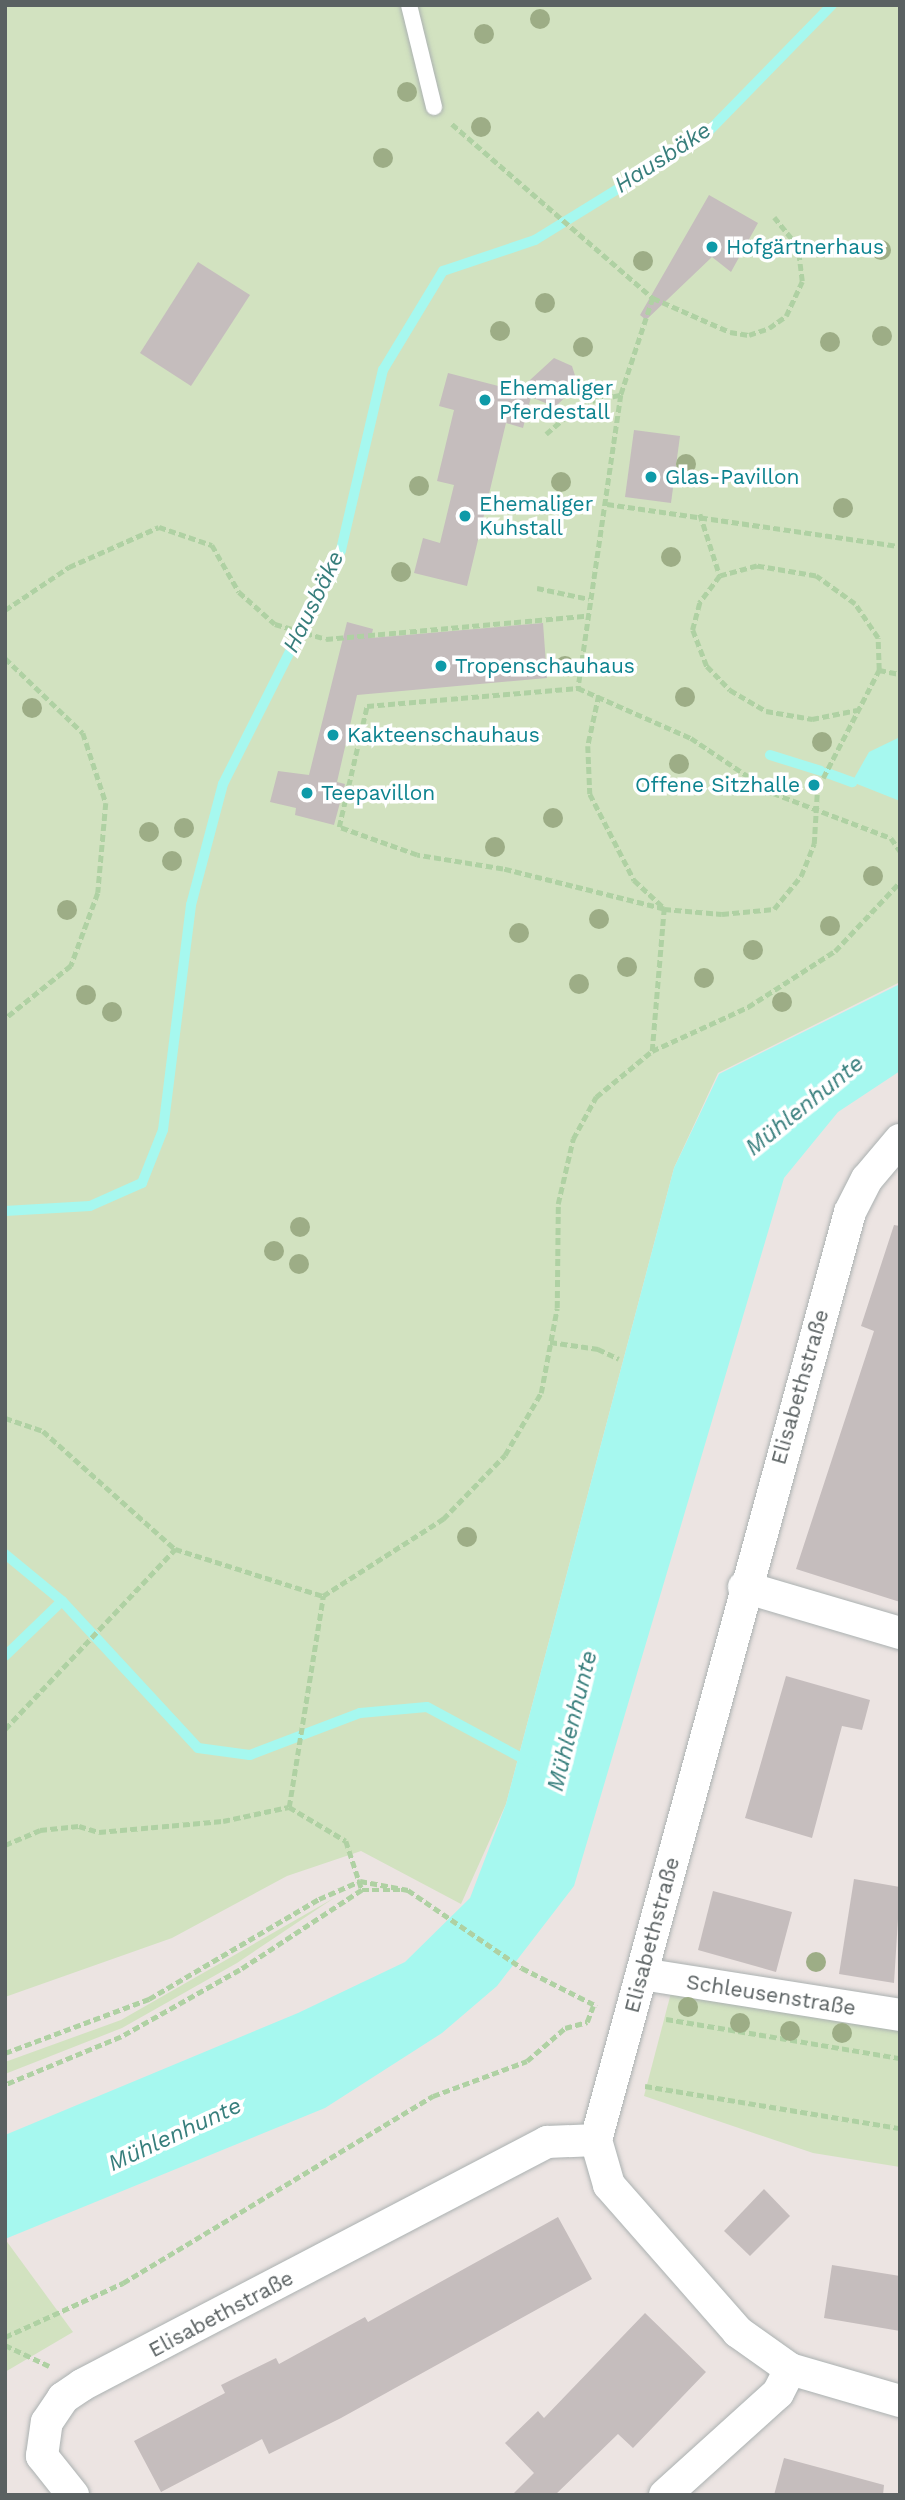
<!DOCTYPE html>
<html>
<head>
<meta charset="utf-8">
<style>
	body { margin:0 }
	#map { position:relative; width:905px; height:2500px; overflow:hidden; background:#ece4e2; font-family:"Work Sans",sans-serif }
	div>[style] { position:absolute }
	.green>* { inset:0; background:#d2e2c0 }
	.water>* { inset:0; background:#a6f8ef }
	.stream>* { height:10px; margin:-5px; padding:0 5px; transform-origin:5px; border-radius:5px; background:#a6f8ef }
	.building>* { inset:0; background:#c5bdbd }
	.path>* { height:4.5px; margin-top:-2.25px; transform-origin:0; background:repeating-linear-gradient(90deg,#afd1a3 0 7px,transparent 0 10.5px) }
	.roads { filter:drop-shadow(0 0 2px #abb1b1) drop-shadow(0 0 2px #abb1b1) }
	.service>* { height:16px; margin:-8px; padding:0 8px; transform-origin:8px; border-radius:8px; background:#fff }
	.minor>* { height:32px; margin:-16px; padding:0 16px; transform-origin:16px; border-radius:16px; background:#fff }
	.trees>* { width:20px; height:20px; margin:-10px; border-radius:50%; background:#9dad86 }
	.dots>* { width:19px; height:19px; translate:-50% -50%; box-sizing:border-box; border:4px solid #fff; border-radius:50% }
	span { translate:-50% -50%; white-space:nowrap; text-align:center; line-height:1.15; -webkit-text-stroke:7px #fff; paint-order:stroke }
	.culture-label { font-size:21px; color:#0d838f }
	.left { translate:0 -50%; text-align:left }
	.right { translate:-100% -50%; text-align:right }
	.street-label { font-size:21px; color:#5a6162 }
	.water-label { font-size:23px; color:#377e7c; font-style:italic }
	.frame { position:absolute; inset:0; border:7px solid #5a6162; pointer-events:none }
</style>
</head>
<body>
<div id="map">
	<div class="green">
		<div style="clip-path:polygon(5px 5px,900px 5px,900px 982px,718px 1073px,674px 1168px,506px 1804px,461px 1904px,361px 1851px,287px 1876px,172px 1938px,5px 1997px)"></div>
		<div style="clip-path:polygon(334px 1898px,237px 1963px,122px 2028px,5px 2074px,5px 2062px,121px 2020px)"></div>
		<div style="clip-path:polygon(671px 1993px,900px 2030px,900px 2167px,813px 2153px,644px 2096px)"></div>
		<div style="clip-path:polygon(5px 2239px,73px 2332px,5px 2372px)"></div>
	</div>
	<div class="water">
		<div style="clip-path:polygon(900px 737px,900px 801px,852px 782px,869px 752px)"></div>
		<div style="clip-path:polygon(900px 984px,900px 1071px,838px 1112px,784px 1178px,574px 1886px,497px 1986px,442px 2033px,325px 2108px,5px 2239px,5px 2135px,298px 2013px,405px 1962px,470px 1898px,506px 1804px,674px 1168px,719px 1074px)"></div>
	</div>
	<div class="stream">
		<div style="left:770px;top:755px;width:53px;rotate:17.4deg"></div>
		<div style="left:827px;top:773px;width:27px;rotate:20deg"></div>
		<div style="left:5px;top:1211px;width:85px;rotate:-3.4deg"></div>
		<div style="left:90px;top:1206px;width:57px;rotate:-23.9deg"></div>
		<div style="left:142px;top:1183px;width:57px;rotate:-68.4deg"></div>
		<div style="left:163px;top:1130px;width:227px;rotate:-82.9deg"></div>
		<div style="left:191px;top:905px;width:125px;rotate:-75.2deg"></div>
		<div style="left:223px;top:784px;width:262px;rotate:-63.2deg"></div>
		<div style="left:341px;top:550px;width:185px;rotate:-76.9deg"></div>
		<div style="left:383px;top:370px;width:116px;rotate:-58.8deg"></div>
		<div style="left:443px;top:271px;width:97px;rotate:-18.6deg"></div>
		<div style="left:535px;top:240px;width:200px;rotate:-31.7deg"></div>
		<div style="left:705px;top:135px;width:182px;rotate:-45.7deg"></div>
		<div style="left:5px;top:1554px;width:74px;rotate:39.5deg"></div>
		<div style="left:5px;top:1656px;width:79px;rotate:-44deg"></div>
		<div style="left:62px;top:1601px;width:200px;rotate:47.2deg"></div>
		<div style="left:198px;top:1748px;width:52px;rotate:7.7deg"></div>
		<div style="left:250px;top:1755px;width:118px;rotate:-20.9deg"></div>
		<div style="left:360px;top:1713px;width:67px;rotate:-5.1deg"></div>
		<div style="left:427px;top:1707px;width:118px;rotate:28.3deg"></div>
	</div>
	<div class="building">
		<div style="clip-path:polygon(709px 195px,758px 223px,731px 272px,712px 257px,646px 320px,640px 315px)"></div>
		<div style="clip-path:polygon(198px 262px,250px 295px,191px 386px,140px 353px)"></div>
		<div style="clip-path:polygon(554px 358px,572px 366px,578px 385px,555px 407px,531px 397px,523px 428px,506px 423px,467px 586px,414px 573px,423px 538px,440px 543px,454px 485px,437px 481px,454px 410px,439px 406px,448px 373px,518px 391px)"></div>
		<div style="clip-path:polygon(634px 430px,680px 436px,671px 503px,625px 497px)"></div>
		<div style="clip-path:polygon(347px 622px,373px 629px,371px 638px,543px 623px,547px 678px,357px 695px,337px 782px,345px 784px,334px 825px,295px 815px,296px 808px,270px 802px,278px 771px,309px 775px)"></div>
		<div style="clip-path:polygon(894px 1225px,900px 1226px,900px 1602px,796px 1569px,874px 1331px,861px 1326px)"></div>
		<div style="clip-path:polygon(786px 1676px,870px 1700px,862px 1730px,842px 1726px,812px 1838px,745px 1818px)"></div>
		<div style="clip-path:polygon(854px 1879px,900px 1887px,894px 1983px,839px 1974px)"></div>
		<div style="clip-path:polygon(713px 1891px,792px 1912px,776px 1972px,698px 1950px)"></div>
		<div style="clip-path:polygon(764px 2189px,790px 2216px,750px 2256px,724px 2231px)"></div>
		<div style="clip-path:polygon(558px 2217px,592px 2279px,341px 2418px,269px 2454px,262px 2439px,161px 2492px,134px 2441px,225px 2393px,221px 2385px,276px 2358px,279px 2364px,365px 2317px,368px 2322px)"></div>
		<div style="clip-path:polygon(832px 2265px,900px 2276px,900px 2331px,824px 2318px)"></div>
		<div style="clip-path:polygon(645px 2313px,706px 2372px,633px 2448px,618px 2434px,555px 2495px,512px 2495px,534px 2473px,505px 2443px,538px 2411px,544px 2418px)"></div>
		<div style="clip-path:polygon(784px 2458px,884px 2485px,883px 2495px,774px 2495px)"></div>
	</div>
	<div class="path">
		<div style="left:452px;top:124px;width:266px;rotate:40.9deg"></div>
		<div style="left:653px;top:298px;width:102px;rotate:108.3deg"></div>
		<div style="left:621px;top:395px;width:296px;rotate:98.3deg"></div>
		<div style="left:653px;top:298px;width:84px;rotate:23.8deg"></div>
		<div style="left:730px;top:332px;width:19px;rotate:9deg"></div>
		<div style="left:749px;top:335px;width:21px;rotate:-19deg"></div>
		<div style="left:769px;top:328px;width:21px;rotate:-35deg"></div>
		<div style="left:786px;top:316px;width:38px;rotate:-65deg"></div>
		<div style="left:802px;top:281px;width:34px;rotate:-97deg"></div>
		<div style="left:798px;top:247px;width:38px;rotate:-129deg"></div>
		<div style="left:546px;top:434px;width:48px;rotate:-40.7deg"></div>
		<div style="left:582px;top:403px;width:40px;rotate:-12deg"></div>
		<div style="left:607px;top:504px;width:296px;rotate:8.2deg"></div>
		<div style="left:700px;top:514px;width:65px;rotate:72.1deg"></div>
		<div style="left:537px;top:588px;width:53px;rotate:11.9deg"></div>
		<div style="left:5px;top:610px;width:77px;rotate:-33.9deg"></div>
		<div style="left:69px;top:567px;width:98px;rotate:-24deg"></div>
		<div style="left:159px;top:527px;width:56px;rotate:18.8deg"></div>
		<div style="left:212px;top:545px;width:54px;rotate:60.1deg"></div>
		<div style="left:239px;top:592px;width:48px;rotate:41.6deg"></div>
		<div style="left:275px;top:624px;width:53px;rotate:16.4deg"></div>
		<div style="left:326px;top:639px;width:261px;rotate:-5.1deg"></div>
		<div style="left:5px;top:658px;width:108px;rotate:43.9deg"></div>
		<div style="left:83px;top:733px;width:74px;rotate:71.8deg"></div>
		<div style="left:106px;top:803px;width:90px;rotate:95.1deg"></div>
		<div style="left:98px;top:893px;width:78px;rotate:110.3deg"></div>
		<div style="left:71px;top:966px;width:85px;rotate:141.2deg"></div>
		<div style="left:879px;top:670px;width:21px;rotate:11deg"></div>
		<div style="left:599px;top:695px;width:52px;rotate:102.2deg"></div>
		<div style="left:588px;top:746px;width:48px;rotate:87.6deg"></div>
		<div style="left:590px;top:794px;width:97px;rotate:62.9deg"></div>
		<div style="left:634px;top:880px;width:41px;rotate:43deg"></div>
		<div style="left:823px;top:778px;width:122px;rotate:-62.6deg"></div>
		<div style="left:879px;top:670px;width:32px;rotate:-92deg"></div>
		<div style="left:878px;top:638px;width:41px;rotate:-124.1deg"></div>
		<div style="left:855px;top:604px;width:48px;rotate:-144.3deg"></div>
		<div style="left:816px;top:576px;width:60px;rotate:-170.4deg"></div>
		<div style="left:757px;top:566px;width:38px;rotate:165deg"></div>
		<div style="left:720px;top:576px;width:34px;rotate:127deg"></div>
		<div style="left:700px;top:603px;width:28px;rotate:105deg"></div>
		<div style="left:693px;top:630px;width:39px;rotate:69deg"></div>
		<div style="left:707px;top:666px;width:33px;rotate:46deg"></div>
		<div style="left:730px;top:690px;width:42px;rotate:30.3deg"></div>
		<div style="left:766px;top:711px;width:47px;rotate:9.9deg"></div>
		<div style="left:812px;top:719px;width:46px;rotate:-11.3deg"></div>
		<div style="left:664px;top:909px;width:166px;rotate:-166deg"></div>
		<div style="left:503px;top:869px;width:87px;rotate:-170.8deg"></div>
		<div style="left:417px;top:855px;width:83px;rotate:-160.3deg"></div>
		<div style="left:339px;top:827px;width:124px;rotate:-77deg"></div>
		<div style="left:367px;top:706px;width:212px;rotate:-4.9deg"></div>
		<div style="left:578px;top:688px;width:124px;rotate:23.9deg"></div>
		<div style="left:691px;top:738px;width:99px;rotate:33.9deg"></div>
		<div style="left:773px;top:793px;width:126px;rotate:20.9deg"></div>
		<div style="left:891px;top:838px;width:16px;rotate:55deg"></div>
		<div style="left:652px;top:1051px;width:106px;rotate:-24.6deg"></div>
		<div style="left:748px;top:1007px;width:103px;rotate:-32.8deg"></div>
		<div style="left:835px;top:951px;width:95px;rotate:-46.7deg"></div>
		<div style="left:550px;top:1342px;width:49px;rotate:8.3deg"></div>
		<div style="left:598px;top:1349px;width:23px;rotate:25deg"></div>
		<div style="left:5px;top:1418px;width:40px;rotate:18.9deg"></div>
		<div style="left:43px;top:1431px;width:177px;rotate:41.8deg"></div>
		<div style="left:5px;top:1729px;width:248px;rotate:-46.6deg"></div>
		<div style="left:175px;top:1549px;width:155px;rotate:17.6deg"></div>
		<div style="left:323px;top:1596px;width:143px;rotate:-32.7deg"></div>
		<div style="left:443px;top:1519px;width:89px;rotate:-45.9deg"></div>
		<div style="left:505px;top:1455px;width:72px;rotate:-59.9deg"></div>
		<div style="left:541px;top:1393px;width:86px;rotate:-79.3deg"></div>
		<div style="left:557px;top:1308px;width:104px;rotate:-89.4deg"></div>
		<div style="left:558px;top:1204px;width:67px;rotate:-77deg"></div>
		<div style="left:573px;top:1139px;width:48px;rotate:-61.3deg"></div>
		<div style="left:596px;top:1097px;width:72px;rotate:-39.4deg"></div>
		<div style="left:652px;top:1051px;width:143px;rotate:-85.2deg"></div>
		<div style="left:664px;top:909px;width:58px;rotate:4.9deg"></div>
		<div style="left:722px;top:914px;width:52px;rotate:-5.5deg"></div>
		<div style="left:774px;top:909px;width:43px;rotate:-50.7deg"></div>
		<div style="left:801px;top:876px;width:35px;rotate:-68deg"></div>
		<div style="left:814px;top:844px;width:50px;rotate:-86.6deg"></div>
		<div style="left:289px;top:1807px;width:214px;rotate:-80.8deg"></div>
		<div style="left:5px;top:1845px;width:38px;rotate:-23deg"></div>
		<div style="left:40px;top:1830px;width:39px;rotate:-6deg"></div>
		<div style="left:79px;top:1826px;width:21px;rotate:17deg"></div>
		<div style="left:99px;top:1832px;width:124px;rotate:-5.1deg"></div>
		<div style="left:223px;top:1821px;width:67px;rotate:-12deg"></div>
		<div style="left:289px;top:1807px;width:66px;rotate:30.8deg"></div>
		<div style="left:346px;top:1841px;width:52px;rotate:71.9deg"></div>
		<div style="left:362px;top:1890px;width:146px;rotate:146.7deg"></div>
		<div style="left:240px;top:1970px;width:137px;rotate:150.6deg"></div>
		<div style="left:121px;top:2037px;width:126px;rotate:157.5deg"></div>
		<div style="left:362px;top:1890px;width:45px"></div>
		<div style="left:666px;top:2019px;width:237px;rotate:9.5deg"></div>
		<div style="left:5px;top:2053px;width:154px;rotate:-20.6deg"></div>
		<div style="left:149px;top:1999px;width:197px;rotate:-30.5deg"></div>
		<div style="left:319px;top:1899px;width:45px;rotate:-23.7deg"></div>
		<div style="left:360px;top:1881px;width:49px;rotate:10.6deg"></div>
		<div style="left:408px;top:1890px;width:138px;rotate:34.4deg"></div>
		<div style="left:522px;top:1968px;width:84px;rotate:26.9deg"></div>
		<div style="left:645px;top:2086px;width:258px;rotate:9.4deg"></div>
		<div style="left:5px;top:2337px;width:130px;rotate:-24.6deg"></div>
		<div style="left:123px;top:2283px;width:362px;rotate:-31.1deg"></div>
		<div style="left:433px;top:2096px;width:100px;rotate:-20.4deg"></div>
		<div style="left:527px;top:2061px;width:50px;rotate:-41deg"></div>
		<div style="left:565px;top:2028px;width:23px;rotate:-15deg"></div>
		<div style="left:587px;top:2022px;width:17px;rotate:-69deg"></div>
		<div style="left:5px;top:2345px;width:49px;rotate:25.5deg"></div>
	</div>
	<div class="roads">
		<div class="service">
			<div style="left:409px;top:5px;width:105px;rotate:76.2deg"></div>
		</div>
		<div class="minor">
			<div style="left:744px;top:1587px;width:163px;rotate:16.4deg"></div>
			<div style="left:642px;top:1974px;width:261px;rotate:9deg"></div>
			<div style="left:596px;top:2140px;width:47px;rotate:73.9deg"></div>
			<div style="left:609px;top:2185px;width:196px;rotate:48.7deg"></div>
			<div style="left:738px;top:2332px;width:64px;rotate:35.4deg"></div>
			<div style="left:790px;top:2369px;width:115px;rotate:16.2deg"></div>
			<div style="left:73px;top:2495px;width:50px;rotate:-128.5deg"></div>
			<div style="left:42px;top:2456px;width:34px;rotate:-82deg"></div>
			<div style="left:47px;top:2422px;width:29px;rotate:-56deg"></div>
			<div style="left:63px;top:2398px;width:23px;rotate:-34deg"></div>
			<div style="left:82px;top:2385px;width:525px;rotate:-27.59deg"></div>
			<div style="left:547px;top:2142px;width:49px;rotate:-2.3deg"></div>
			<div style="left:596px;top:2140px;width:962px;rotate:-74.69deg"></div>
			<div style="left:850px;top:1212px;width:37px;rotate:-63deg"></div>
			<div style="left:867px;top:1179px;width:51px;rotate:-49.8deg"></div>
			<div style="left:665px;top:2495px;width:152px;rotate:-42.1deg"></div>
			<div style="left:778px;top:2393px;width:27px;rotate:-63deg"></div>
		</div>
	</div>
	<div class="trees">
		<div style="left:540px;top:19px"></div>
		<div style="left:484px;top:34px"></div>
		<div style="left:407px;top:92px"></div>
		<div style="left:481px;top:127px"></div>
		<div style="left:383px;top:158px"></div>
		<div style="left:881px;top:250px"></div>
		<div style="left:643px;top:261px"></div>
		<div style="left:545px;top:303px"></div>
		<div style="left:500px;top:331px"></div>
		<div style="left:882px;top:336px"></div>
		<div style="left:830px;top:342px"></div>
		<div style="left:583px;top:347px"></div>
		<div style="left:686px;top:464px"></div>
		<div style="left:561px;top:482px"></div>
		<div style="left:419px;top:486px"></div>
		<div style="left:843px;top:508px"></div>
		<div style="left:671px;top:557px"></div>
		<div style="left:401px;top:572px"></div>
		<div style="left:565px;top:666px"></div>
		<div style="left:685px;top:697px"></div>
		<div style="left:32px;top:708px"></div>
		<div style="left:822px;top:742px"></div>
		<div style="left:679px;top:764px"></div>
		<div style="left:553px;top:818px"></div>
		<div style="left:184px;top:828px"></div>
		<div style="left:149px;top:832px"></div>
		<div style="left:495px;top:847px"></div>
		<div style="left:172px;top:861px"></div>
		<div style="left:873px;top:876px"></div>
		<div style="left:67px;top:910px"></div>
		<div style="left:599px;top:919px"></div>
		<div style="left:830px;top:926px"></div>
		<div style="left:519px;top:933px"></div>
		<div style="left:753px;top:950px"></div>
		<div style="left:627px;top:967px"></div>
		<div style="left:704px;top:978px"></div>
		<div style="left:579px;top:984px"></div>
		<div style="left:86px;top:995px"></div>
		<div style="left:782px;top:1002px"></div>
		<div style="left:112px;top:1012px"></div>
		<div style="left:300px;top:1227px"></div>
		<div style="left:274px;top:1251px"></div>
		<div style="left:299px;top:1264px"></div>
		<div style="left:467px;top:1537px"></div>
		<div style="left:816px;top:1962px"></div>
		<div style="left:688px;top:2007px"></div>
		<div style="left:740px;top:2023px"></div>
		<div style="left:790px;top:2031px"></div>
		<div style="left:842px;top:2033px"></div>
	</div>
	<div class="dots">
		<div style="left:712px;top:247px;background:#0f9aa8"></div>
		<div style="left:485px;top:400px;background:#0f9aa8"></div>
		<div style="left:651px;top:477px;background:#0f9aa8"></div>
		<div style="left:465px;top:516px;background:#0f9aa8"></div>
		<div style="left:441px;top:666px;background:#0f9aa8"></div>
		<div style="left:333px;top:735px;background:#0f9aa8"></div>
		<div style="left:814px;top:785px;background:#0f9aa8"></div>
		<div style="left:307px;top:793px;background:#0f9aa8"></div>
	</div>
	<div class="culture-label">
		<span class="left" style="left:726px;top:247px">Hofgärtnerhaus</span>
		<span class="left" style="left:499px;top:400px">Ehemaliger<br>Pferdestall</span>
		<span class="left" style="left:665px;top:477px">Glas-Pavillon</span>
		<span class="left" style="left:479px;top:516px">Ehemaliger<br>Kuhstall</span>
		<span class="left" style="left:455px;top:666px">Tropenschauhaus</span>
		<span class="left" style="left:347px;top:735px">Kakteenschauhaus</span>
		<span class="right" style="left:800px;top:785px">Offene Sitzhalle</span>
		<span class="left" style="left:321px;top:793px">Teepavillon</span>
	</div>
	<div class="street-label">
		<span style="left:800px;top:1387px;rotate:-74deg">Elisabethstraße</span>
		<span style="left:652px;top:1935px;rotate:-75deg">Elisabethstraße</span>
		<span style="left:771px;top:1995px;rotate:9deg">Schleusenstraße</span>
		<span style="left:221px;top:2314px;rotate:-28deg">Elisabethstraße</span>
	</div>
	<div class="water-label">
		<span style="left:663px;top:158px;rotate:-33deg">Hausbäke</span>
		<span style="left:314px;top:602px;rotate:-64deg">Hausbäke</span>
		<span style="left:805px;top:1106px;rotate:-39deg">Mühlenhunte</span>
		<span style="left:573px;top:1721px;rotate:-76deg">Mühlenhunte</span>
		<span style="left:175px;top:2135px;rotate:-25deg">Mühlenhunte</span>
	</div>
	<div class="frame"></div>
</div>
</body>
</html>
